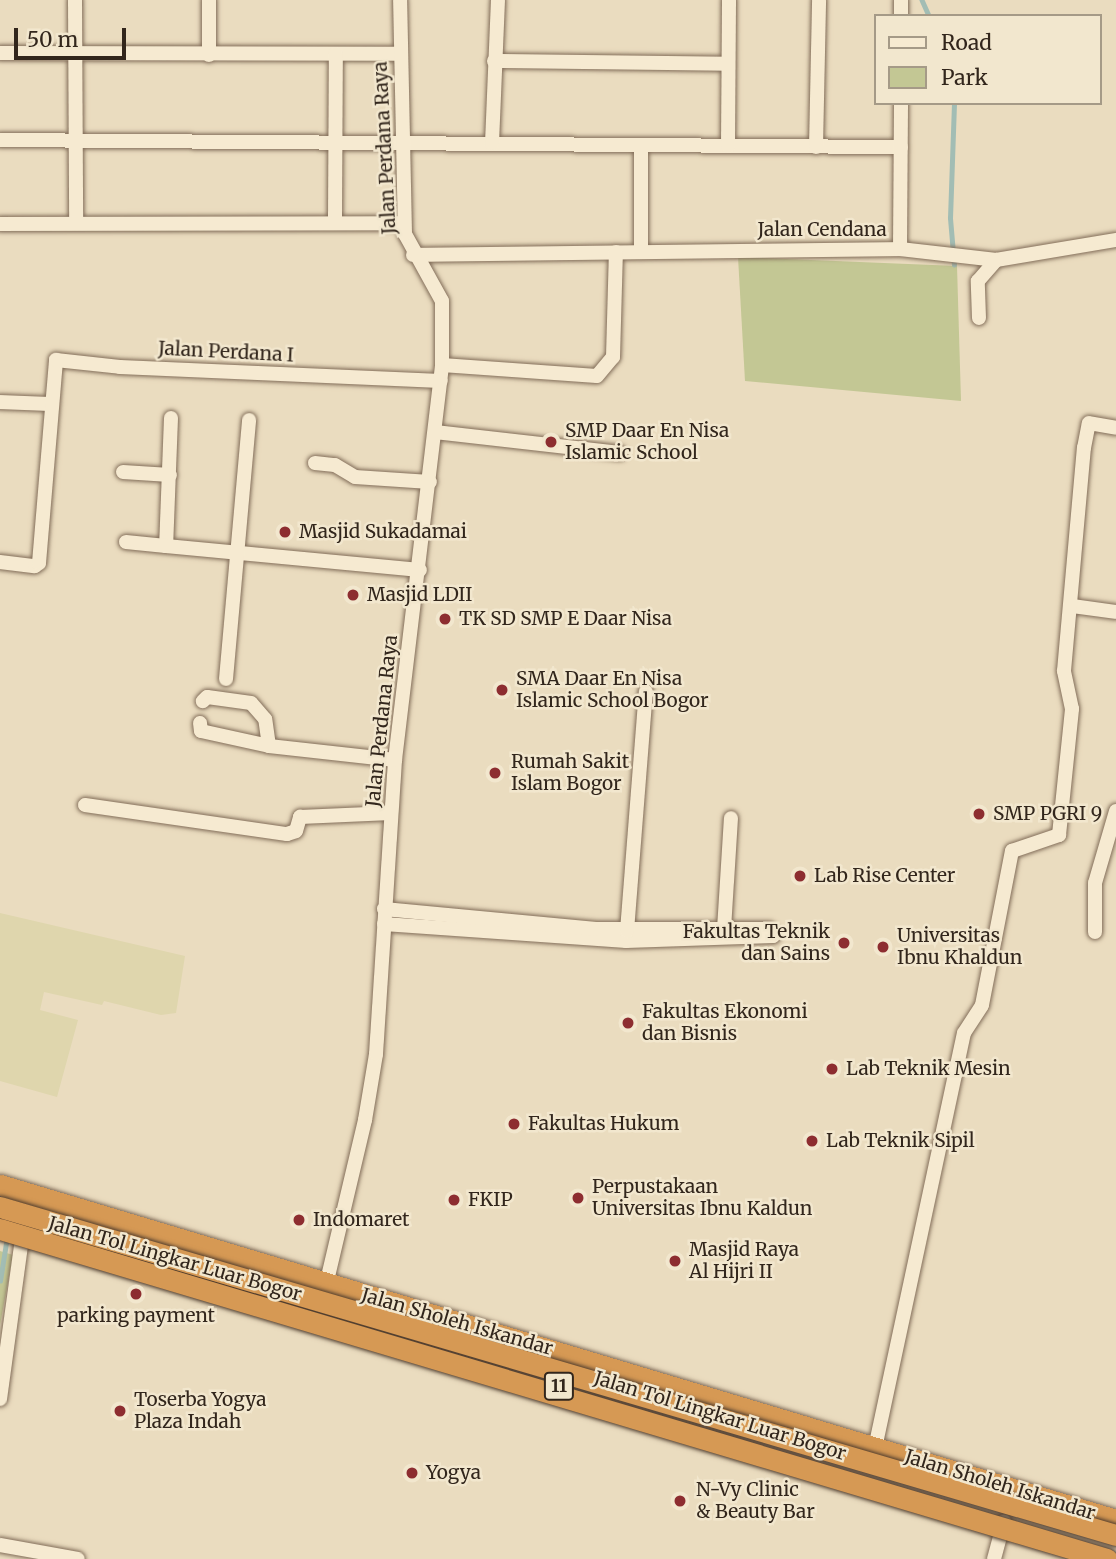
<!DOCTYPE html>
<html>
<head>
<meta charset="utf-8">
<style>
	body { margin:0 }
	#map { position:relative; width:1116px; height:1559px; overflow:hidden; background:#eadcbf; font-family:Merriweather,serif }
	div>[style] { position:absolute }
	.farmland>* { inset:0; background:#dfd6ad }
	.green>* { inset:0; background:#c3c794 }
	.stream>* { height:4.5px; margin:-2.25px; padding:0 2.25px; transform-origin:2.25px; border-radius:2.25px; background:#a2bdb4 }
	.roads { filter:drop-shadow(0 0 2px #826d59) drop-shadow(0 0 2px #826d59) }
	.minor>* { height:14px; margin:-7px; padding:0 7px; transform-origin:7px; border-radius:7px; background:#f6ead1 }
	.highway>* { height:21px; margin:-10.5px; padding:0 10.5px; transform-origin:10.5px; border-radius:10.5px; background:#d69954 }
	.bridges { filter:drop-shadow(0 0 2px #4f3c2d) drop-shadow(0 0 2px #4f3c2d) }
	.highway-bridge>* { height:21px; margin:-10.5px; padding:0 10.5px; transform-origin:10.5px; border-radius:10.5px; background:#d69954 }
	.dots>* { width:19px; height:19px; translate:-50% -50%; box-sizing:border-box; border:4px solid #f2e7ce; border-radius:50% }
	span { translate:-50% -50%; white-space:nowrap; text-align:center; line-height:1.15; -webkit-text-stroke:5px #f2e7ce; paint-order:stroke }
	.shield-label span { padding:2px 5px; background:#f2e7ce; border:2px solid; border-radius:5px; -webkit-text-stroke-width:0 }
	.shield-label { font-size:18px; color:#32261c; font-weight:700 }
	.street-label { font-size:19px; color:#32261c }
	.poi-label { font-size:19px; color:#32261c }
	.left { translate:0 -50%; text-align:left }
	.right { translate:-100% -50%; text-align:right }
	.legend { position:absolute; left:874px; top:14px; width:228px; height:91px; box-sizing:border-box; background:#f2e7ce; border:2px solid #a59a87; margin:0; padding:9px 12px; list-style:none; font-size:21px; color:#32261c }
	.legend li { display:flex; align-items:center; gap:14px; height:35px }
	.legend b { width:35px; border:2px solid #a59a87 }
	.scale { position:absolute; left:14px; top:28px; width:112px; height:32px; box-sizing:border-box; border:4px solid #32261c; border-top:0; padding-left:9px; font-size:21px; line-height:24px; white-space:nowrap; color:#32261c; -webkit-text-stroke:5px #f2e7ce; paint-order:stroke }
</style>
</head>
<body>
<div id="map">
	<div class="farmland">
		<div style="clip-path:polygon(0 913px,185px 956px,176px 1013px,161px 1015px,104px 1001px,102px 1005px,44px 992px,40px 1010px,78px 1020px,57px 1097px,0 1081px)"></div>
	</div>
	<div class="green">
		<div style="clip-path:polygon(738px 257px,957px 266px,961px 401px,745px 381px)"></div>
		<div style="clip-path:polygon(0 1251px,13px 1255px,0 1325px)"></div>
	</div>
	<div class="stream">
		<div style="left:922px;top:0;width:17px;rotate:66deg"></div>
		<div style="left:954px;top:265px;width:47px;rotate:-94.9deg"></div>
		<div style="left:950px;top:218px;width:115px;rotate:-88deg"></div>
		<div style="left:0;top:1281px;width:45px;rotate:-81deg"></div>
	</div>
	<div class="roads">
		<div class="minor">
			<div style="left:75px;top:0;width:221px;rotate:89.7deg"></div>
			<div style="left:209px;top:0;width:55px;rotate:90deg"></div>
			<div style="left:901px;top:0;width:16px;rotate:90deg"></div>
			<div style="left:0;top:53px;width:400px;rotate:0.1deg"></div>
			<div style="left:494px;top:61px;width:234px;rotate:0.7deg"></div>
			<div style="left:0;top:140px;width:901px;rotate:0.45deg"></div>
			<div style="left:492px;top:143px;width:143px;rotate:-87.6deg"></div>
			<div style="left:728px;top:146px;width:146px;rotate:-89.6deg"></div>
			<div style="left:816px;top:147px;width:147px;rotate:-88.8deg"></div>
			<div style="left:335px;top:220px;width:166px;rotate:-89.7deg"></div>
			<div style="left:0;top:224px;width:404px;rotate:-0.1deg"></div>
			<div style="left:900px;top:249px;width:97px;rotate:6.5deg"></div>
			<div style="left:996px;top:260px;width:122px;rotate:-9.5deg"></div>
			<div style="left:641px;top:250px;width:104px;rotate:-90deg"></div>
			<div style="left:413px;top:255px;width:487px;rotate:-0.7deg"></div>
			<div style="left:900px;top:249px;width:146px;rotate:-89.6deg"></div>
			<div style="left:979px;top:318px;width:37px;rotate:-92deg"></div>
			<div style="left:978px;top:281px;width:28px;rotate:-49deg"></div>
			<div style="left:442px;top:365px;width:155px;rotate:4.1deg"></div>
			<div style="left:597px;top:376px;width:25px;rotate:-50deg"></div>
			<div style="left:613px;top:357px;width:105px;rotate:-88.4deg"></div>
			<div style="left:0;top:402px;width:49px;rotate:2.3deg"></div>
			<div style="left:171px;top:418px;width:128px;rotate:92.2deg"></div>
			<div style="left:166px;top:546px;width:255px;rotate:5.4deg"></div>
			<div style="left:435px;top:432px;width:186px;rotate:6.5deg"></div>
			<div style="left:315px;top:463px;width:20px;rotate:6deg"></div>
			<div style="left:335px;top:465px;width:23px;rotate:31deg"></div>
			<div style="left:355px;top:477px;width:75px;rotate:3.8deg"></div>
			<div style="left:123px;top:472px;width:47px;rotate:3.7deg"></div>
			<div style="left:126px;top:542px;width:40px;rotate:5.7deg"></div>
			<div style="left:0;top:562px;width:35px;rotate:7deg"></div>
			<div style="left:35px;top:566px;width:5px;rotate:-37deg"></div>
			<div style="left:39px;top:563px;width:204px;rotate:-85.2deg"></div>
			<div style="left:56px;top:360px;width:64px;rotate:6.2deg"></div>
			<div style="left:120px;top:367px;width:321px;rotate:2.5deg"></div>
			<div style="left:1072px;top:606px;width:44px;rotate:7.8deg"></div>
			<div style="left:226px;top:679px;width:260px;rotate:-84.9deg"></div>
			<div style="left:200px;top:723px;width:8px;rotate:83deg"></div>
			<div style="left:201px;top:731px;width:70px;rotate:12.4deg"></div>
			<div style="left:269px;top:746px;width:27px;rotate:-98deg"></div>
			<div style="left:265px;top:719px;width:21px;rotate:-131deg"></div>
			<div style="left:251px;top:703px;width:44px;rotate:-172.2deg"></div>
			<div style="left:207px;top:697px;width:6px;rotate:135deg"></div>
			<div style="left:269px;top:746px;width:127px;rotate:6.3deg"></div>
			<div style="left:85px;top:805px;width:204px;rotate:8.2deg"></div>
			<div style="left:287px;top:834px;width:9px;rotate:-18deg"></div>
			<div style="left:296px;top:831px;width:15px;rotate:-74deg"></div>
			<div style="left:300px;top:817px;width:91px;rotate:-2.5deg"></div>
			<div style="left:384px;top:924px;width:243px;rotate:4deg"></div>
			<div style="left:626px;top:941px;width:147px;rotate:-1.9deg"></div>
			<div style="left:773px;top:936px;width:8px;rotate:-120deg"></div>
			<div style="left:769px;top:929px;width:173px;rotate:180deg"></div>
			<div style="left:596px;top:929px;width:213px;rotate:-174.6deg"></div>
			<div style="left:724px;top:929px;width:111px;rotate:-86.4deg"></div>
			<div style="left:627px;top:931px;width:240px;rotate:-85.5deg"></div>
			<div style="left:1095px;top:932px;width:49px;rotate:-90deg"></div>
			<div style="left:1095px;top:883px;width:75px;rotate:-73.7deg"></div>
			<div style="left:326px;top:1285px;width:170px;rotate:-76.7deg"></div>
			<div style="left:365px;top:1120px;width:67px;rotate:-80.5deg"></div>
			<div style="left:376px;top:1054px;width:295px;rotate:-86.3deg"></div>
			<div style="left:395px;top:760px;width:398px;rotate:-83.2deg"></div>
			<div style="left:442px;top:365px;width:64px;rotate:-90deg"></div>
			<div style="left:442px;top:301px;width:77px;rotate:-118.9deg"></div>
			<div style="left:405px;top:234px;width:234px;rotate:-91.2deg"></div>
			<div style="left:0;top:1399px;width:170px;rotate:-82.2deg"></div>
			<div style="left:875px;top:1448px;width:424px;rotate:-77.9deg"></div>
			<div style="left:964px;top:1033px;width:33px;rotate:-57deg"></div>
			<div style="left:982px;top:1005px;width:157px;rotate:-79deg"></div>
			<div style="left:1012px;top:851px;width:50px;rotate:-18.8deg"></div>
			<div style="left:1059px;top:835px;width:127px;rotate:-84.1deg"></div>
			<div style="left:1072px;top:709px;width:39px;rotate:-102deg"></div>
			<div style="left:1064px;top:671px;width:224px;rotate:-84.9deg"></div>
			<div style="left:1084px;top:448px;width:25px;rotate:-79deg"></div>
			<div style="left:1089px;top:423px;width:27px;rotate:10deg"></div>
			<div style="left:0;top:1545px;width:79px;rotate:10.2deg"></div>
			<div style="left:994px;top:1559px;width:39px;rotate:-75deg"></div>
		</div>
		<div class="highway">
			<div style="left:0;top:1185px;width:1165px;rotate:16.71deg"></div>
		</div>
	</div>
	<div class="bridges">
		<div class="highway-bridge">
			<div style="left:0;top:1207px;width:1163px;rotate:16.38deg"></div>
			<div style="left:0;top:1229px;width:1155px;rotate:16.6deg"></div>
		</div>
	</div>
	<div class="dots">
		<div style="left:551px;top:442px;background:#8d2d30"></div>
		<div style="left:285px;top:532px;background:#8d2d30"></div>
		<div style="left:353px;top:595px;background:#8d2d30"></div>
		<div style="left:445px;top:619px;background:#8d2d30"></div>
		<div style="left:502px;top:690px;background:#8d2d30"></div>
		<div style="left:495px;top:773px;background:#8d2d30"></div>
		<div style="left:979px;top:814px;background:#8d2d30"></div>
		<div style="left:800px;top:876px;background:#8d2d30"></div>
		<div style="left:844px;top:943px;background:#8d2d30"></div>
		<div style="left:883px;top:947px;background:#8d2d30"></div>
		<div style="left:628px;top:1023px;background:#8d2d30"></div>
		<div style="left:832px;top:1069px;background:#8d2d30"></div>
		<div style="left:514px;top:1124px;background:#8d2d30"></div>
		<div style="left:812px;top:1141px;background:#8d2d30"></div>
		<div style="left:578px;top:1198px;background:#8d2d30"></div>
		<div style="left:454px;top:1200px;background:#8d2d30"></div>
		<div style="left:299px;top:1220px;background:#8d2d30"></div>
		<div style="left:675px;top:1261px;background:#8d2d30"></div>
		<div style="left:136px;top:1294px;background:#8d2d30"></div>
		<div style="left:120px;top:1411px;background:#8d2d30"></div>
		<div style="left:412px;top:1473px;background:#8d2d30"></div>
		<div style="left:680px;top:1501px;background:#8d2d30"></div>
	</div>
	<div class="shield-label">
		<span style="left:559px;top:1386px">11</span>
	</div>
	<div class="street-label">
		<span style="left:385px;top:148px;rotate:-93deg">Jalan Perdana Raya</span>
		<span style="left:822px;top:230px">Jalan Cendana</span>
		<span style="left:226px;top:352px;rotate:3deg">Jalan Perdana I</span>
		<span style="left:382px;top:721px;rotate:-84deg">Jalan Perdana Raya</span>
		<span style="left:175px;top:1259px;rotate:16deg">Jalan Tol Lingkar Luar Bogor</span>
		<span style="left:457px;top:1322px;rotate:16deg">Jalan Sholeh Iskandar</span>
		<span style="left:720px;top:1416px;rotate:17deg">Jalan Tol Lingkar Luar Bogor</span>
		<span style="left:1000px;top:1485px;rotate:17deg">Jalan Sholeh Iskandar</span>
	</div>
	<div class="poi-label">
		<span class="left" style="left:565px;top:442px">SMP Daar En Nisa<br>Islamic School</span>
		<span class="left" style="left:299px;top:532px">Masjid Sukadamai</span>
		<span class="left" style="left:367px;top:595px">Masjid LDII</span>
		<span class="left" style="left:459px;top:619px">TK SD SMP E Daar Nisa</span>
		<span class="left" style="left:516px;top:690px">SMA Daar En Nisa<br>Islamic School Bogor</span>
		<span class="left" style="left:511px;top:773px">Rumah Sakit<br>Islam Bogor</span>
		<span class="left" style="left:993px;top:814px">SMP PGRI 9</span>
		<span class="left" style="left:814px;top:876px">Lab Rise Center</span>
		<span class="right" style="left:830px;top:943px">Fakultas Teknik<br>dan Sains</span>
		<span class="left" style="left:897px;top:947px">Universitas<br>Ibnu Khaldun</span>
		<span class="left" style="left:642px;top:1023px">Fakultas Ekonomi<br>dan Bisnis</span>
		<span class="left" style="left:846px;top:1069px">Lab Teknik Mesin</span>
		<span class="left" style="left:528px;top:1124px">Fakultas Hukum</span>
		<span class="left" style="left:826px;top:1141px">Lab Teknik Sipil</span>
		<span class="left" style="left:592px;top:1198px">Perpustakaan<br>Universitas Ibnu Kaldun</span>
		<span class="left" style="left:468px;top:1200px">FKIP</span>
		<span class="left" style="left:313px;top:1220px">Indomaret</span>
		<span class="left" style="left:689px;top:1261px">Masjid Raya<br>Al Hijri II</span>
		<span style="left:136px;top:1316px">parking payment</span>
		<span class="left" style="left:134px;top:1411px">Toserba Yogya<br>Plaza Indah</span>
		<span class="left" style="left:426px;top:1473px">Yogya</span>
		<span class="left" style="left:696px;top:1501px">N-Vy Clinic<br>&amp; Beauty Bar</span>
	</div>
	<ul class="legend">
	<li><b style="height:9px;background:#f6ead1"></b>Road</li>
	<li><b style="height:19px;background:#c3c794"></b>Park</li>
	</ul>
	<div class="scale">50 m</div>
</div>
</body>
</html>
